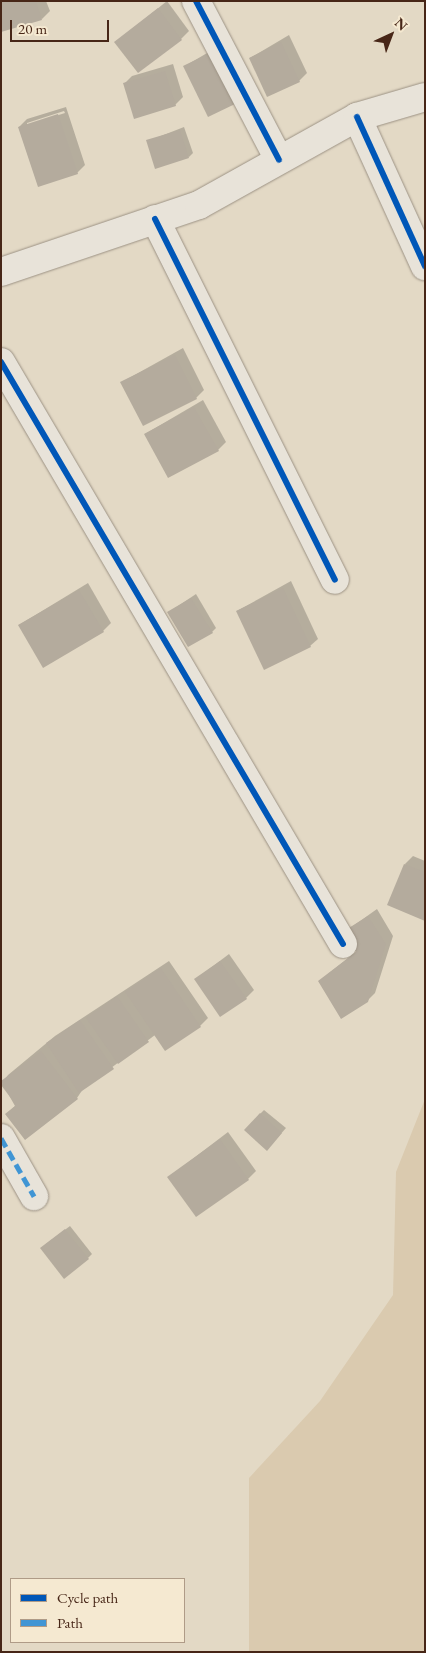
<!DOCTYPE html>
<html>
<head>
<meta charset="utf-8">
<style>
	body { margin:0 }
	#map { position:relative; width:426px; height:1653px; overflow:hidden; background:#e3d9c5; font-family:"EB Garamond",serif }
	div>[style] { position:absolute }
	.green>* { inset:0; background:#dacaaf }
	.shadow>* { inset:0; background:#0003 }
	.building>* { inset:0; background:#b4ab9d }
	.roads { filter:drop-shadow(0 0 1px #9c9284) drop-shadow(0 0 1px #9c9284) }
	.minor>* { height:28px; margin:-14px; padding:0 14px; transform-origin:14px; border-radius:14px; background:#e8e3d9 }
	.secondary>* { height:28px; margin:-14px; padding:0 14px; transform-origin:14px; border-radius:14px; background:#e8e3d9 }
	.quiet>* { height:5px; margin-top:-2.5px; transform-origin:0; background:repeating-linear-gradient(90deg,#4095d4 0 10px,transparent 0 15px) }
	.cycleway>* { height:6px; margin:-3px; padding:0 3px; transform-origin:3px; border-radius:3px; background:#0057b8 }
	span { translate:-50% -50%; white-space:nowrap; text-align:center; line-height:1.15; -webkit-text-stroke:4px #f5e9d1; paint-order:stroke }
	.frame { position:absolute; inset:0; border:2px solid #472617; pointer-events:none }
	.legend { position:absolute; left:10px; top:1578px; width:175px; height:65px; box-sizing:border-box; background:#f5e9d1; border:1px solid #af9b87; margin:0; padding:6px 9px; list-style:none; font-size:15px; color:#472617 }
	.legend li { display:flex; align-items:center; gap:10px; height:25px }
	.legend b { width:25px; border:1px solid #af9b87 }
	.north { position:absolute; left:366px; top:10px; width:50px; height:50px; -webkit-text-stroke:4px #f5e9d1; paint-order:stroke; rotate:43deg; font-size:14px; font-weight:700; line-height:20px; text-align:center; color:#472617 }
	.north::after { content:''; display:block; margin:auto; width:18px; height:22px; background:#472617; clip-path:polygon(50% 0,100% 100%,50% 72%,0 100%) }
	.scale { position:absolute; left:10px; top:20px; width:99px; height:22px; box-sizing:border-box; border:2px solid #472617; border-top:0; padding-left:6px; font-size:15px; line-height:18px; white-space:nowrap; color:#472617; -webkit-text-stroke:4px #f5e9d1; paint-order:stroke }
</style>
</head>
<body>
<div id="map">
	<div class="green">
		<div style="clip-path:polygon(425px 1099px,425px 1652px,249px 1652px,249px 1478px,320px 1401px,393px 1295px,396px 1172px)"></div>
	</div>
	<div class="shadow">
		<div style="clip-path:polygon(1px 1px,46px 1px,50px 11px,42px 19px)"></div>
		<div style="clip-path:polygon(167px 1px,189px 31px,181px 39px,116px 42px)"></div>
		<div style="clip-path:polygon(289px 35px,307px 73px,299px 81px,250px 58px)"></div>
		<div style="clip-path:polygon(219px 46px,234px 103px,185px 66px)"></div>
		<div style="clip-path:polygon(173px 64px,183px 97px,175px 105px,124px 84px,132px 76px)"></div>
		<div style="clip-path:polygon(evenodd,66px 107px,85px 165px,77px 173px,19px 127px,27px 119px,66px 107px,64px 111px,65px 113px,27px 125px,27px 123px,64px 111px)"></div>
		<div style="clip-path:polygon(184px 127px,193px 153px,189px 157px,148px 141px)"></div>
		<div style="clip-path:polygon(183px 348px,204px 390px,196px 398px,122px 382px)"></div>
		<div style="clip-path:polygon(203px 400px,226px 442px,218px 450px,145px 434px)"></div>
		<div style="clip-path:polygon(291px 581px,318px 639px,310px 646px,237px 611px)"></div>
		<div style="clip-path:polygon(88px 583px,111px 623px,103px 631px,19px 625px)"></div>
		<div style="clip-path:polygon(196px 594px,216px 628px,212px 632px,169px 612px)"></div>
		<div style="clip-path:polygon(413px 856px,425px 861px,425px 920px,405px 864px)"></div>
		<div style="clip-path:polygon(377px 909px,393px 936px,375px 993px,367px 1001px,328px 974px,357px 951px,346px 931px)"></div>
		<div style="clip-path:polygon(229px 954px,254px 990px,246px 998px,196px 979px)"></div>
		<div style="clip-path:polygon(169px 961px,208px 1018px,200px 1026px,155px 1035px,83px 1089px,77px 1098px,7px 1114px,16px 1105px,1px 1085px,8px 1075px,55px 1036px)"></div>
		<div style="clip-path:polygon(264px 1110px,286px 1128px,271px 1145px,260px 1114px)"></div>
		<div style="clip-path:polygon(228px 1132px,256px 1171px,248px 1179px,169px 1177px)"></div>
		<div style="clip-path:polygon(70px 1226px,92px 1254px,88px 1258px,46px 1244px)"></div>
	</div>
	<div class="building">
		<div style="clip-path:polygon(1px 1px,36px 1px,42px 20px,1px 32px)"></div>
		<div style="clip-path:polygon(158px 8px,182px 40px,138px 73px,114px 42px)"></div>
		<div style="clip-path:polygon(281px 42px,300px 82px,267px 97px,249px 58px)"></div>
		<div style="clip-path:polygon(210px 53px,235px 104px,208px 117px,183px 66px)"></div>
		<div style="clip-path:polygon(165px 71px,176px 106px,134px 119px,123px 83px)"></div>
		<div style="clip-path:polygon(58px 114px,78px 174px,38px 187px,18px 127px)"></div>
		<div style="clip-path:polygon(180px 130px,189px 158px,155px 169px,146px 140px)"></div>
		<div style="clip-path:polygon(175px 355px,197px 399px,143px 426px,120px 382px)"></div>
		<div style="clip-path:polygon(194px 407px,219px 451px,168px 478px,144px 434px)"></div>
		<div style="clip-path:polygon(283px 588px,311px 647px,264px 670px,236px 611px)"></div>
		<div style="clip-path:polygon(79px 590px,104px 632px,43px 668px,18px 625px)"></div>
		<div style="clip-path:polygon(191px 598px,213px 633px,188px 647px,167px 612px)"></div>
		<div style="clip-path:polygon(404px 864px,425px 872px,425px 921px,387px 905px)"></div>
		<div style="clip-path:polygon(368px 916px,386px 944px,368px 1002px,341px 1019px,318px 981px,356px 952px,344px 931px)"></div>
		<div style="clip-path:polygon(220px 961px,247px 999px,220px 1017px,194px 979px)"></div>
		<div style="clip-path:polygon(161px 968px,201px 1027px,165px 1051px,125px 992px)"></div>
		<div style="clip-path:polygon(117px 996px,149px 1042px,118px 1064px,86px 1018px)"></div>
		<div style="clip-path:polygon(80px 1020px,114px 1069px,79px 1093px,46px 1043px)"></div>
		<div style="clip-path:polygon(41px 1051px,78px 1099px,25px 1140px,5px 1114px,15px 1106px,1px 1081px)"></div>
		<div style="clip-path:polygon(260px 1113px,282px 1133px,267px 1151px,244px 1130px)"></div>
		<div style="clip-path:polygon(220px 1139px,249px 1180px,196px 1217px,167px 1177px)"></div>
		<div style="clip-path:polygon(65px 1229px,89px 1259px,64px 1279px,40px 1248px)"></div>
	</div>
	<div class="roads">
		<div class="minor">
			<div style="left:196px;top:1px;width:179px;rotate:62.4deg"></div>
			<div style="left:357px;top:117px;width:164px;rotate:65.5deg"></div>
			<div style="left:155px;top:219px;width:403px;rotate:63.5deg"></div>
			<div style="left:1px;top:362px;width:675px;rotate:59.56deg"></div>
			<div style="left:1px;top:1138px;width:67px;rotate:60.4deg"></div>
		</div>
		<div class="secondary">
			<div style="left:1px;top:272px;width:209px;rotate:-18.7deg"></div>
			<div style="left:199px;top:205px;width:181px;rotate:-29.1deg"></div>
			<div style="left:357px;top:117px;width:71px;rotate:-16.4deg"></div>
		</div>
	</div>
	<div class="quiet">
		<div style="left:1px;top:1138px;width:67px;rotate:60.4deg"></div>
	</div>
	<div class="cycleway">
		<div style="left:196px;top:1px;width:179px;rotate:62.4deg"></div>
		<div style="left:357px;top:117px;width:164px;rotate:65.5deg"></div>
		<div style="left:155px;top:219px;width:403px;rotate:63.5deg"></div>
		<div style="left:1px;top:362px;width:675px;rotate:59.56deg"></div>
	</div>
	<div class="frame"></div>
	<ul class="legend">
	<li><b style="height:6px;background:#0057b8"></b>Cycle path</li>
	<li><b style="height:6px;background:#4095d4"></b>Path</li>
	</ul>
	<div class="north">N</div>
	<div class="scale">20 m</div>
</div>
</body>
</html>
